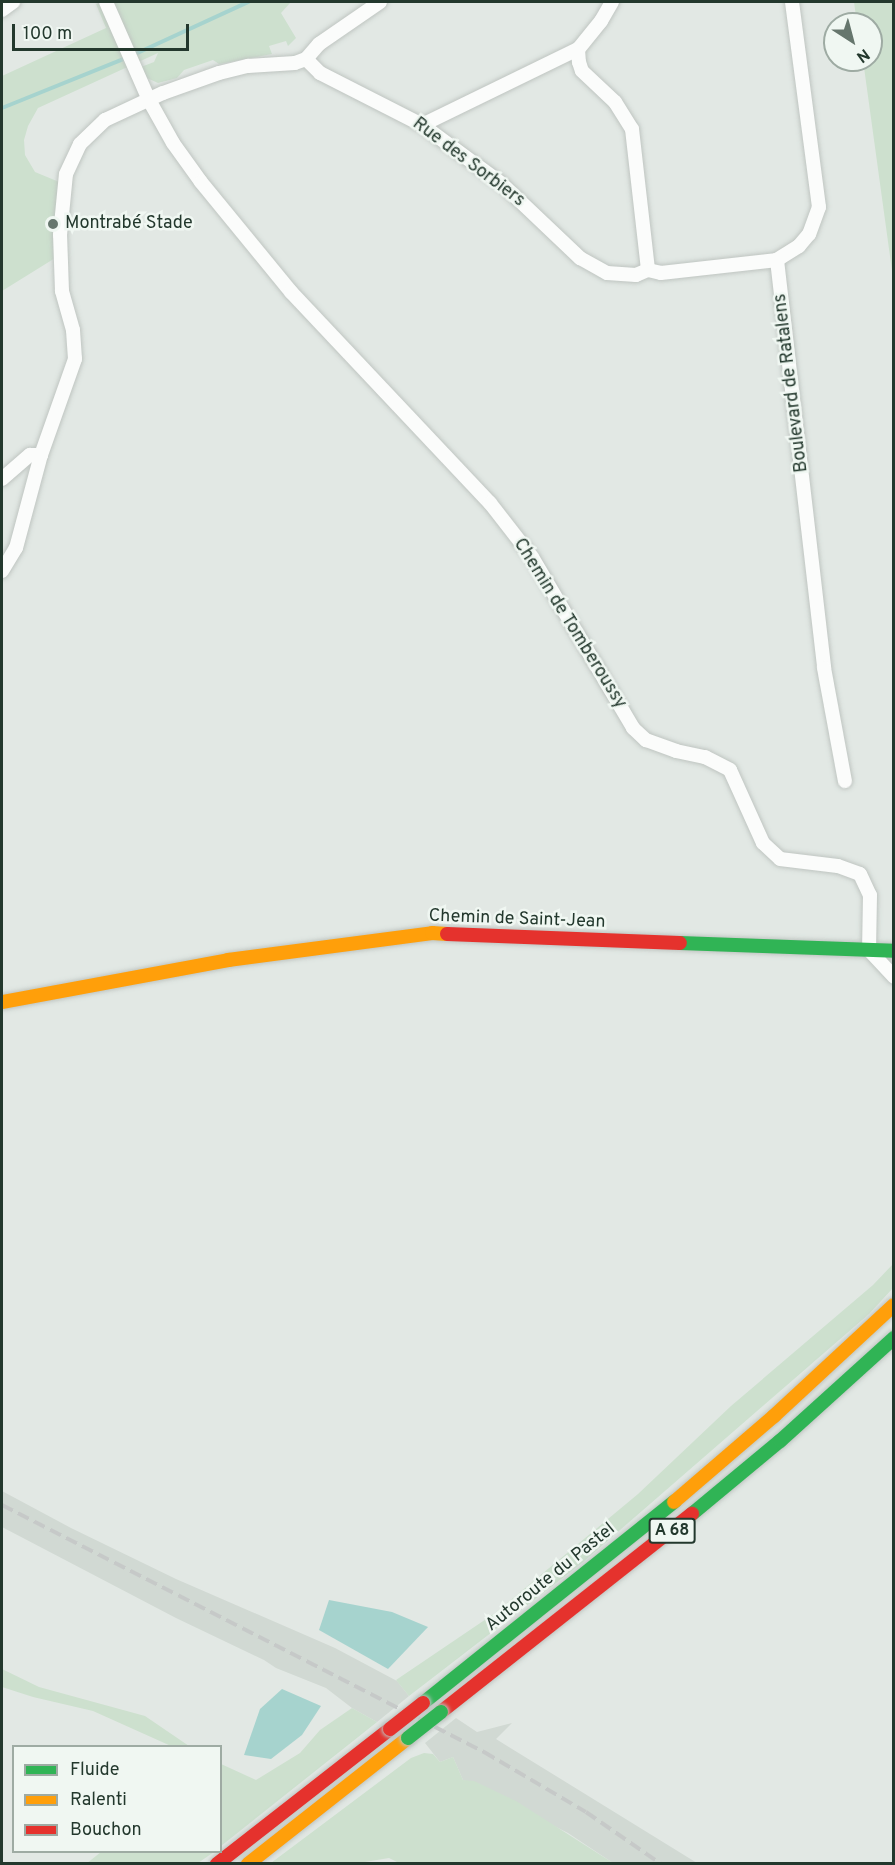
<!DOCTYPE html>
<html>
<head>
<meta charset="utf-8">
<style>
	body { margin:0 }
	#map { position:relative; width:895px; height:1865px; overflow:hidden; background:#e2e8e4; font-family:Overpass,sans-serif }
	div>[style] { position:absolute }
	.built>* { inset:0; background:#d1d9d3 }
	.green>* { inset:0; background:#cde0ce }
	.water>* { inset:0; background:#a6d3ce }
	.stream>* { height:4px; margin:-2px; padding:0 2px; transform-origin:2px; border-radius:2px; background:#a6d3ce }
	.roads { filter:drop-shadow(0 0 2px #bfc5c1) drop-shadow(0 0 2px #bfc5c1) }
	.street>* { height:14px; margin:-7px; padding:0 7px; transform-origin:7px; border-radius:7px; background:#fbfcfb }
	.fast>* { height:14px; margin:-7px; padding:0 7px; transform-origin:7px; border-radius:7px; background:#30b455 }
	.slow>* { height:14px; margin:-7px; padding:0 7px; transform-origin:7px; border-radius:7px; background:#ff9f0a }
	.jam>* { height:14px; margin:-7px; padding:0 7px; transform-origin:7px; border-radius:7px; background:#e5322d }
	.rail>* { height:4px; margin-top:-2px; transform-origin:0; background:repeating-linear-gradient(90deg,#c6c9c8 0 12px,transparent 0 18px) }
	.bridges { filter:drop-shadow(0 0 2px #bcc4c0) drop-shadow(0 0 2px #bcc4c0) }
	.fast-bridge>* { height:14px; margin:-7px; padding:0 7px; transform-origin:7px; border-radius:7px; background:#30b455 }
	.jam-bridge>* { height:14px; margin:-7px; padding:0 7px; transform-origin:7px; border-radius:7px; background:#e5322d }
	.dots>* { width:16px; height:16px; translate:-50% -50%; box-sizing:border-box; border:3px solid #f0f7f2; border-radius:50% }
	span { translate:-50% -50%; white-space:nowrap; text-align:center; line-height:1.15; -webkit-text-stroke:5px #f0f7f2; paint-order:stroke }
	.shield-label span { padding:2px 4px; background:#f0f7f2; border:2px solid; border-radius:4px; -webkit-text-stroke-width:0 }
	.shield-label { font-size:16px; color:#23382d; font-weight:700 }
	.street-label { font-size:18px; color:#23382d }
	.poi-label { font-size:18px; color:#23382d }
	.left { translate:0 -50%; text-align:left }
	.frame { position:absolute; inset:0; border:3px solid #23382d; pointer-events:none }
	.legend { position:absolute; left:12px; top:1745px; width:210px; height:108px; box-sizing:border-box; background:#f0f7f2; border:2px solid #9eaba3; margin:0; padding:8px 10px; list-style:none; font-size:18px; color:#23382d }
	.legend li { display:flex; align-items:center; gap:12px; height:30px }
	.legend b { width:30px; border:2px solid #9eaba3 }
	.north { position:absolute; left:823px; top:12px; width:60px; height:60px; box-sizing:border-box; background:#f0f7f2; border:2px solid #9eaba3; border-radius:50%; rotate:144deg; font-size:16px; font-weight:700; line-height:24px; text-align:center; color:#23382d }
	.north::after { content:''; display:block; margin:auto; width:21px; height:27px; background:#66766d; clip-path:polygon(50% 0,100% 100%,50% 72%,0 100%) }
	.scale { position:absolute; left:12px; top:24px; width:177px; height:27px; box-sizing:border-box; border:3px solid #23382d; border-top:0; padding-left:8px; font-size:18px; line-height:21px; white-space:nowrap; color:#23382d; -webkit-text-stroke:4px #f0f7f2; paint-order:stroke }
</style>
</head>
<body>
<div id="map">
	<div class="built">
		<div style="clip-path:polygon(2px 1491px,71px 1528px,176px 1579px,335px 1648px,397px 1681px,409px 1696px,377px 1722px,352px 1708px,326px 1688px,276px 1668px,264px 1660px,176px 1618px,2px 1527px)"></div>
		<div style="clip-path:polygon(456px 1718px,477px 1732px,512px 1723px,496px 1739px,697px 1863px,613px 1863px,568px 1833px,463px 1780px,453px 1757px,440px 1762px,425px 1743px)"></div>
	</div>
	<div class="green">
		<div style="clip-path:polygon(103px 2px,291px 2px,281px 13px,296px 38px,288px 46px,286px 41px,269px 46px,272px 54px,219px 64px,213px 60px,184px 70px,177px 78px,158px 83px,147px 78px,141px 67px,154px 62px,158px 53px,38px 108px,28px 126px,24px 140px,25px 155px,35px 172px,64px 184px,60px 255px,2px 291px,2px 76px,106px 28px,96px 4px)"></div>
		<div style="clip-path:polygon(854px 2px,893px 2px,893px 278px,863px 60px,871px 60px,871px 24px,857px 24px)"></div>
		<div style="clip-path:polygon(893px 1264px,893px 1288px,869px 1314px,582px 1563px,409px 1696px,396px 1680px,495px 1613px,638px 1494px,731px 1406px,873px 1285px)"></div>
		<div style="clip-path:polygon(2px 1669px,39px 1687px,145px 1716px,189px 1746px,171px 1746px,93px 1711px,33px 1697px,2px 1687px)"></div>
		<div style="clip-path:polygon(352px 1708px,377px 1722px,221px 1846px,221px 1764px,256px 1780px,300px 1753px,320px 1730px)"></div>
		<div style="clip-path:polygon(424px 1753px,433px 1754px,440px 1762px,453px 1757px,463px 1780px,474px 1781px,516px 1801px,613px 1863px,401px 1864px,389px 1858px,359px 1863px,271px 1863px,411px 1758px)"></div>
		<div style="clip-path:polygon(101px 1852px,214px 1852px,198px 1863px,86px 1864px)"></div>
	</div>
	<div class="water">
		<div style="clip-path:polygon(329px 1600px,392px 1612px,428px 1627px,388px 1669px,319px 1630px)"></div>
		<div style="clip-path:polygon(282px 1689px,321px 1706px,302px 1735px,271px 1759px,244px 1755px,260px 1709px)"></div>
	</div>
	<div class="stream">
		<div style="left:133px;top:55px;width:127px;rotate:-24.7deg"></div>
		<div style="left:2px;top:108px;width:134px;rotate:-22deg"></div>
	</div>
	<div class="roads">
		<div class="street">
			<div style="left:106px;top:2px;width:107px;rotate:66.3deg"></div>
			<div style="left:149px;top:100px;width:49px;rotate:60.8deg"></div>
			<div style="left:173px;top:143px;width:48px;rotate:54.3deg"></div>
			<div style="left:201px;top:182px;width:142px;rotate:50.7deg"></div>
			<div style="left:291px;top:292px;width:290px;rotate:46.7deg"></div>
			<div style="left:490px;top:503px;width:68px;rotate:52.1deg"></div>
			<div style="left:532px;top:557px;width:199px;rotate:59.4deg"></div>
			<div style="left:633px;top:728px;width:18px;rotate:43deg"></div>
			<div style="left:646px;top:740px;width:32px;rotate:20deg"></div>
			<div style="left:676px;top:751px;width:30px;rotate:12deg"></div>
			<div style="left:705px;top:757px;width:28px;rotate:27deg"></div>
			<div style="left:730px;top:770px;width:80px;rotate:65.7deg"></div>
			<div style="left:763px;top:843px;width:23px;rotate:43deg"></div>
			<div style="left:780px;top:859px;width:58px;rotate:6.9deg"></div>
			<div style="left:838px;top:866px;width:23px;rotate:20deg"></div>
			<div style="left:860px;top:874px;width:23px;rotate:65deg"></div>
			<div style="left:870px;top:895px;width:55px;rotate:91deg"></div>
			<div style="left:869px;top:950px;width:37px;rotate:47deg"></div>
			<div style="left:612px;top:2px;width:22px;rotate:120deg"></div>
			<div style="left:601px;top:21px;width:36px;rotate:129deg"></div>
			<div style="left:578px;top:49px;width:13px;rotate:86deg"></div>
			<div style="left:579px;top:62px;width:9px;rotate:72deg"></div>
			<div style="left:582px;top:71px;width:45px;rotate:43.2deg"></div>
			<div style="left:615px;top:102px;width:32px;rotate:58deg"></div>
			<div style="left:632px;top:129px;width:142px;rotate:83.5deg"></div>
			<div style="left:792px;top:2px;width:207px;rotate:82.5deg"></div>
			<div style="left:819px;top:207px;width:29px;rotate:110deg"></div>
			<div style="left:809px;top:234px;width:16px;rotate:130deg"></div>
			<div style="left:799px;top:246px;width:26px;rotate:148deg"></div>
			<div style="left:777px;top:260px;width:411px;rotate:83.4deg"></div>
			<div style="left:824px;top:668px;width:115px;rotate:79.5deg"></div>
			<div style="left:2px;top:10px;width:14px;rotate:-36deg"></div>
			<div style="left:306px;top:59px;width:20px;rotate:45deg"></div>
			<div style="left:320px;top:73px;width:114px;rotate:27deg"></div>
			<div style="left:422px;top:125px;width:99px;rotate:36.4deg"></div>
			<div style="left:502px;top:184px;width:108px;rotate:43.5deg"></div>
			<div style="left:580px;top:258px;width:31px;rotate:29deg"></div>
			<div style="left:607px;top:273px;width:29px;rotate:4deg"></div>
			<div style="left:636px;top:275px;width:13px;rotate:-23deg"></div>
			<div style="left:648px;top:270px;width:13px;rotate:13deg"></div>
			<div style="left:661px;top:273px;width:117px;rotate:-6.4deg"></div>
			<div style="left:306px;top:59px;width:20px;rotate:-49deg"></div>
			<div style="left:319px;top:44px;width:74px;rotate:-34.5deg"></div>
			<div style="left:422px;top:125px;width:174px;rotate:-26deg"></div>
			<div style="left:2px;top:479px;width:37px;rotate:-41deg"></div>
			<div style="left:30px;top:455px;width:11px"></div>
			<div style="left:2px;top:571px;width:27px;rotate:-59deg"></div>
			<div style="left:16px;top:548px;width:96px;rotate:-75deg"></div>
			<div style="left:41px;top:455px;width:102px;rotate:-70.5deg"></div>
			<div style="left:75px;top:359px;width:29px;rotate:-94deg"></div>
			<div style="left:73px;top:330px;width:41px;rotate:-105.8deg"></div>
			<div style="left:62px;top:291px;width:56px;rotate:-92deg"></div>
			<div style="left:60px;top:235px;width:61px;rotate:-84.4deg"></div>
			<div style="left:66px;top:174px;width:33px;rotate:-65deg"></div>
			<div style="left:80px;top:144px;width:35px;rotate:-44deg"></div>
			<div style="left:105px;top:120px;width:64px;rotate:-25deg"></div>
			<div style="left:163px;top:93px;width:59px;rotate:-19.7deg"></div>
			<div style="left:219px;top:73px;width:30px;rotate:-14deg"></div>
			<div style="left:248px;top:66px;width:47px;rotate:-3.7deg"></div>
			<div style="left:295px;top:63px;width:12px;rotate:-20deg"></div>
		</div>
		<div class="fast">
			<div style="left:680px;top:943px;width:214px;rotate:2.1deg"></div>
			<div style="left:692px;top:1514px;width:114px;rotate:-39.7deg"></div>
			<div style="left:780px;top:1441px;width:154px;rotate:-42.1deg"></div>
			<div style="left:423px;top:1703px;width:322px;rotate:-38.7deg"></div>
		</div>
		<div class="slow">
			<div style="left:2px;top:1002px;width:230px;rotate:-10.5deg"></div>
			<div style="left:228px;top:960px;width:206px;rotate:-7.5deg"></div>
			<div style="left:432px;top:933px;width:15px;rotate:4deg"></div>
			<div style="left:674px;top:1502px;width:132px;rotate:-40.7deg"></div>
			<div style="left:774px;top:1416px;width:163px;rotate:-42.8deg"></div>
			<div style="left:248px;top:1864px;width:204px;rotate:-38.2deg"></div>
		</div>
		<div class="jam">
			<div style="left:447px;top:934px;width:233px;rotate:2.2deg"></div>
			<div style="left:441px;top:1712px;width:320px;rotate:-38.3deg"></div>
			<div style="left:217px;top:1864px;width:219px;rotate:-38deg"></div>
		</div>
	</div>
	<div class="rail">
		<div style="left:2px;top:1505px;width:542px;rotate:27.13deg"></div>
		<div style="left:484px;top:1752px;width:118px;rotate:30.5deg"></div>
		<div style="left:586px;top:1812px;width:91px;rotate:34.7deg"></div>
	</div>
	<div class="bridges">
		<div class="fast-bridge">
			<div style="left:408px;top:1738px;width:42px;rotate:-38.2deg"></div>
		</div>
		<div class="jam-bridge">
			<div style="left:390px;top:1729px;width:42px;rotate:-38.2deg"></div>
		</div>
	</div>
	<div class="dots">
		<div style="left:53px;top:224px;background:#66766d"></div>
	</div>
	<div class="shield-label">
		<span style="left:672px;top:1531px">A 68</span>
	</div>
	<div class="street-label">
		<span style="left:468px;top:163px;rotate:37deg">Rue des Sorbiers</span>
		<span style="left:792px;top:383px;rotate:-97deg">Boulevard de Ratalens</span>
		<span style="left:569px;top:624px;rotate:58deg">Chemin de Tomberoussy</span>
		<span style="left:517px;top:920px;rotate:2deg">Chemin de Saint-Jean</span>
		<span style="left:551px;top:1578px;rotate:-39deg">Autoroute du Pastel</span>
	</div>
	<div class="poi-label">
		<span class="left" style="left:65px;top:224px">Montrabé Stade</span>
	</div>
	<div class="frame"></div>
	<ul class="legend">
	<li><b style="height:8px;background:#30b455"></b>Fluide</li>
	<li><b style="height:8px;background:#ff9f0a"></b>Ralenti</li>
	<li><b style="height:8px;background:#e5322d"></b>Bouchon</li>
	</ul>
	<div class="north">N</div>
	<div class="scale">100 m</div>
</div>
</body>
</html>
